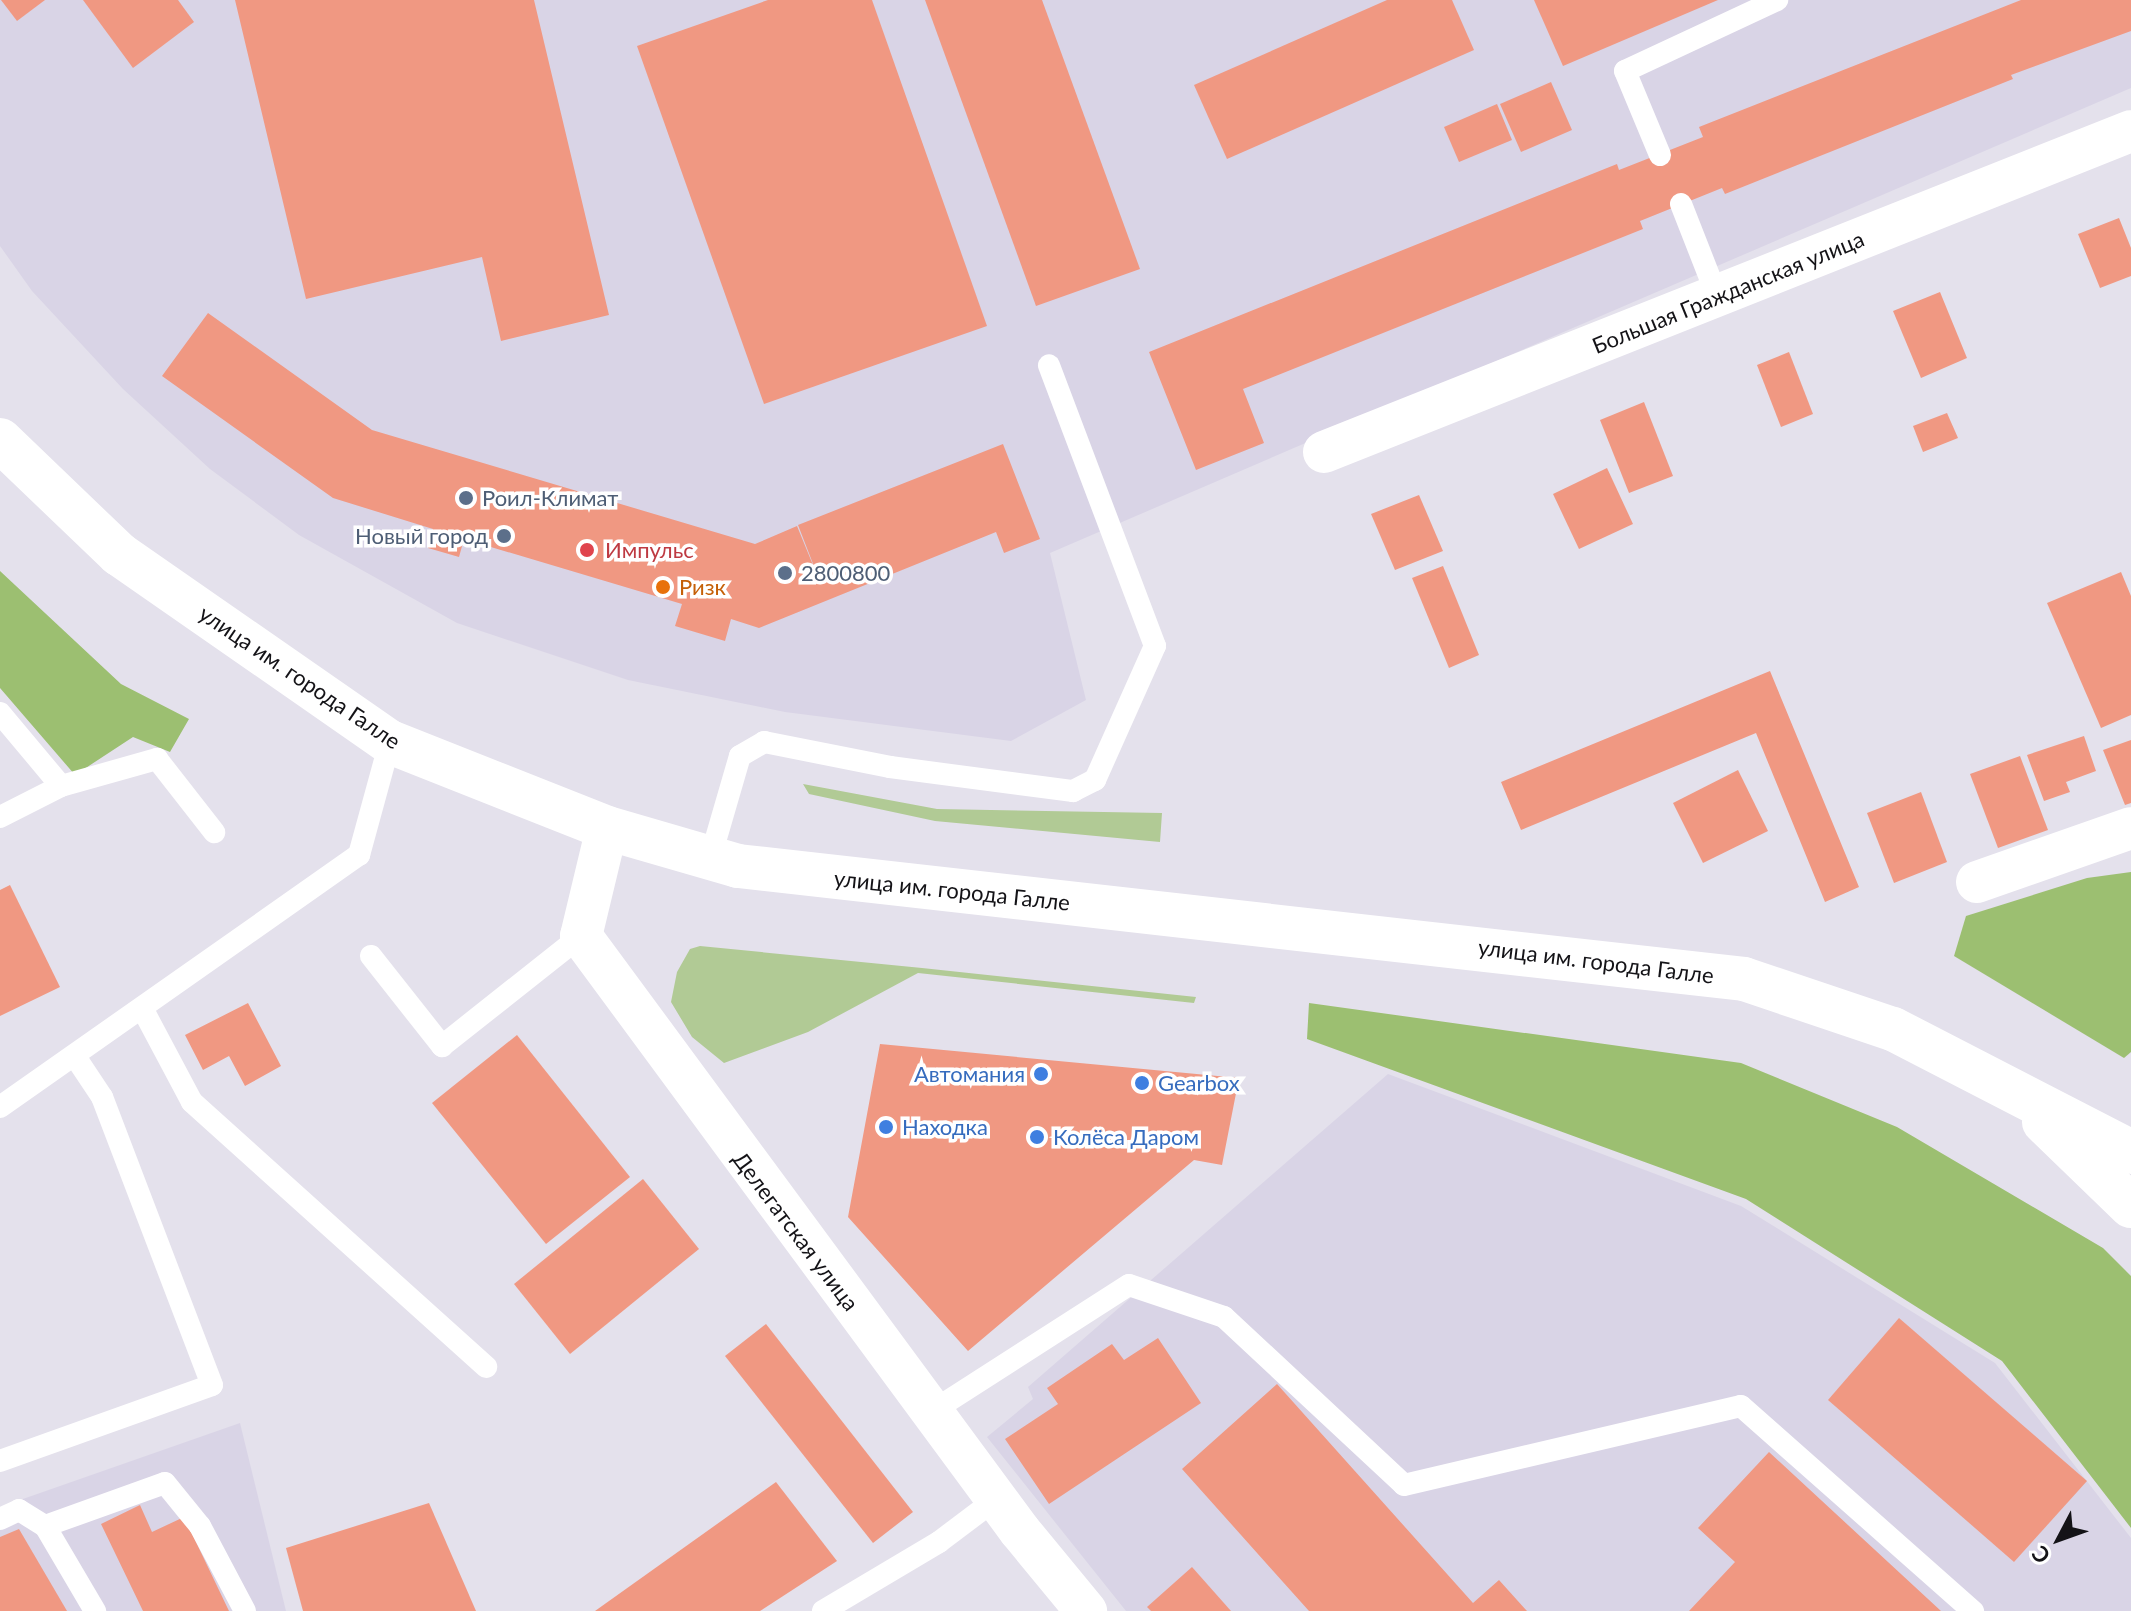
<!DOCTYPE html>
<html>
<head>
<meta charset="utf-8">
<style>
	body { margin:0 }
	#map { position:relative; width:2131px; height:1611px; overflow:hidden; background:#e4e1ec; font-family:Lato,sans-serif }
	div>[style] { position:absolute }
	.built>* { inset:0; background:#d9d4e6 }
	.green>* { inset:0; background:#b1ca95 }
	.forest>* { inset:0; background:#9cbf71 }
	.building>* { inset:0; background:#f09882 }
	.service>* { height:22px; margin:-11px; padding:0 11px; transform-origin:11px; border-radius:11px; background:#fff }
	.minor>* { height:42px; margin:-21px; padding:0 21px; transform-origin:21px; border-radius:21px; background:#fff }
	.primary>* { height:44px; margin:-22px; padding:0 22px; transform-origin:22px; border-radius:22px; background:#fff }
	.dots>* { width:22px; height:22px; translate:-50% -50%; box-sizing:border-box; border:4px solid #fff; border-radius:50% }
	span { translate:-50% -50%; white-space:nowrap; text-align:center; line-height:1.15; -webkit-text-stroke:7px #fff; paint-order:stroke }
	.street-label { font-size:22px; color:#141317 }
	.service-label { font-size:22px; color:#4e5e75 }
	.left { translate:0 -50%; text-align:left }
	.right { translate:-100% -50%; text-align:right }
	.health-label { font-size:22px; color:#be3a42 }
	.food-label { font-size:22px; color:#c56008 }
	.shop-label { font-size:22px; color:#366cbe }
	.north { position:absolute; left:2019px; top:1499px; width:80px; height:80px; -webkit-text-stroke:6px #fff; paint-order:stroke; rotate:229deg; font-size:22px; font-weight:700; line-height:32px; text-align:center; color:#141317 }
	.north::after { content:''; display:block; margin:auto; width:28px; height:36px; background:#141317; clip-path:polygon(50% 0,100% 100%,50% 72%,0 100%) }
</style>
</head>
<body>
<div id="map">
	<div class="built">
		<div style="clip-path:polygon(0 0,2131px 0,2131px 88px,1050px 553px,1086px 700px,1011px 741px,785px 712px,628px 680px,457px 623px,299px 535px,210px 469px,123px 389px,32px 291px,0 246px)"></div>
		<div style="clip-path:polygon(1388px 1074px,1741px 1206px,1995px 1363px,2131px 1538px,2131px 1611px,1126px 1611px,987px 1437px,1033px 1399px,1028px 1387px)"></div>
		<div style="clip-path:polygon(240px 1423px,286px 1611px,0 1611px,0 1507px)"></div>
	</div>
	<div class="green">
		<div style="clip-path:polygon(803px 784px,937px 809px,1162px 813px,1160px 842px,935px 821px,809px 794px)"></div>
		<div style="clip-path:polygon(700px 946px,922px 968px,1196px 997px,1194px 1003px,918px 973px,808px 1032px,724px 1063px,692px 1037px,671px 1002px,677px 972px,690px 949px)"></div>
	</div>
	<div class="forest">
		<div style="clip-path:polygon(0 571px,121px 684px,189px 719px,170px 752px,133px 737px,75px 775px,0 688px)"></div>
		<div style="clip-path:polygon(2131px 872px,2131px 1052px,2124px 1058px,1954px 956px,1966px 916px,2087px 878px)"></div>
		<div style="clip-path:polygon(1309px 1003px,1741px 1063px,1897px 1127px,2103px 1248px,2131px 1276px,2131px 1528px,2002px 1361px,1746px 1199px,1307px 1039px)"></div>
	</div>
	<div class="building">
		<div style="clip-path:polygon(1px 0,45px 0,17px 21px)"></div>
		<div style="clip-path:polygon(83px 0,178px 0,194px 22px,133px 68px)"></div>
		<div style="clip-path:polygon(235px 0,534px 0,609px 315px,501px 341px,482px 257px,306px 299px)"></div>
		<div style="clip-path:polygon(768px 0,872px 0,987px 326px,764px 404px,637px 46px)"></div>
		<div style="clip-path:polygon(925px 0,1042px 0,1140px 269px,1036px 306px)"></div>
		<div style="clip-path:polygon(1387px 0,1452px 0,1474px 50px,1227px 159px,1194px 85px)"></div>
		<div style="clip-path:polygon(1534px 0,1718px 0,1563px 66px)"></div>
		<div style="clip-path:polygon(2021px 0,2131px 0,2131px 31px,2011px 75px,2013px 79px,1725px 194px,1722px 188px,1640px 221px,1643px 229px,1243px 389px,1264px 443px,1196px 470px,1149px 352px,1617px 164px,1619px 170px,1703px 137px,1699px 127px)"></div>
		<div style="clip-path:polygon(1551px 82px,1572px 130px,1521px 152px,1500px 104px)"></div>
		<div style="clip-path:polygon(1497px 104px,1512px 140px,1459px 162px,1444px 127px)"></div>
		<div style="clip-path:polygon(2119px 218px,2131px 248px,2131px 276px,2100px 288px,2078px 234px)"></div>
		<div style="clip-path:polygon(1940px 292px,1967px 358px,1921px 378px,1893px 311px)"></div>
		<div style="clip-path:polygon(208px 313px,372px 430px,755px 544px,797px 526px,822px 587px,798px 525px,1003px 444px,1040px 539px,1004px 553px,996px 532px,759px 628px,731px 619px,725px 641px,675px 626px,682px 604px,464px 539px,459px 557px,428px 548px,433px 529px,333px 498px,162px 376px)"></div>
		<div style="clip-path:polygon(1789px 352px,1813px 414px,1781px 427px,1757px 365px)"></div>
		<div style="clip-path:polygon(1644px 402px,1673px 476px,1629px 493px,1600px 420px)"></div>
		<div style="clip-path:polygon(1947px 413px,1958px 438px,1923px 452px,1913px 426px)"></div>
		<div style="clip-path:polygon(1607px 468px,1633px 524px,1579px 549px,1553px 494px)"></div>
		<div style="clip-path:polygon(1419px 495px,1443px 551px,1395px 570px,1371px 514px)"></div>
		<div style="clip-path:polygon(1443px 566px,1479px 655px,1449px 668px,1412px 578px)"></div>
		<div style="clip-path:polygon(2121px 572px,2131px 596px,2131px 715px,2101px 728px,2047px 603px)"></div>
		<div style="clip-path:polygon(1770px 671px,1859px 887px,1825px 902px,1756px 733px,1521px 830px,1501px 782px)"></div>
		<div style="clip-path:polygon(2084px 736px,2096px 771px,2066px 782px,2070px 792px,2044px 801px,2027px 755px)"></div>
		<div style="clip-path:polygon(2131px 740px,2131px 803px,2125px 805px,2103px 750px)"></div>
		<div style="clip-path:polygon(2020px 756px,2048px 830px,1998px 848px,1970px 774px)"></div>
		<div style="clip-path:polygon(1738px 770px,1768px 831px,1703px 863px,1673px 803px)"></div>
		<div style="clip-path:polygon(1921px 792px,1947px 862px,1894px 883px,1867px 813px)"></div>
		<div style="clip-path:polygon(10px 885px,60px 987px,0 1016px,0 890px)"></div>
		<div style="clip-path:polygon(248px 1003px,281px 1066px,245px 1086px,229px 1056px,203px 1070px,185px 1035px)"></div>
		<div style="clip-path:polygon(517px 1035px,630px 1177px,546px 1244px,432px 1103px)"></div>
		<div style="clip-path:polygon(880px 1044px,1239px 1078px,1222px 1165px,1194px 1160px,968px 1351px,848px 1217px)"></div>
		<div style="clip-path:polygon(643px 1179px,699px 1249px,570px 1354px,514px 1284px)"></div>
		<div style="clip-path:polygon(1899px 1318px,2087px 1481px,2014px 1562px,1828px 1400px)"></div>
		<div style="clip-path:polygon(766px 1324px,913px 1512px,873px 1543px,725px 1356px)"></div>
		<div style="clip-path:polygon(1158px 1338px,1201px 1403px,1049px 1504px,1005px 1439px,1058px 1404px,1047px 1388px,1112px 1344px,1124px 1360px)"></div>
		<div style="clip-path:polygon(1277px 1384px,1473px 1603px,1499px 1580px,1527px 1611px,1309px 1611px,1182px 1469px)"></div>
		<div style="clip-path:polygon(1769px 1452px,1941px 1611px,1689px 1611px,1735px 1562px,1698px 1528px)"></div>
		<div style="clip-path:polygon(776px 1482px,837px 1561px,760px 1611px,595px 1611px)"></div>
		<div style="clip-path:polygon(429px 1503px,476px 1611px,303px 1611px,286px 1548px)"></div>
		<div style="clip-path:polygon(140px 1505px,152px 1532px,184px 1517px,229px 1611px,143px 1611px,101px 1524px)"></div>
		<div style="clip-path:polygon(19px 1529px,67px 1611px,0 1611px,0 1537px)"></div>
		<div style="clip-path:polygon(1192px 1567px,1231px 1611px,1151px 1611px,1147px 1607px)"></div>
	</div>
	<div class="service">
		<div style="left:1660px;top:155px;width:91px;rotate:-112.6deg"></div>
		<div style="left:1625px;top:71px;width:168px;rotate:-25deg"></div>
		<div style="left:1681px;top:204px;width:99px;rotate:68.6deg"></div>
		<div style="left:0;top:713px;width:95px;rotate:50.1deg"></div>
		<div style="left:0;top:817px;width:68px;rotate:-26.9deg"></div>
		<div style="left:61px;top:786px;width:100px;rotate:-15.7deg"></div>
		<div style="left:157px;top:759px;width:93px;rotate:52deg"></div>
		<div style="left:710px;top:859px;width:107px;rotate:-73.8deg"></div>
		<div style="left:740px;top:756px;width:28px;rotate:-30deg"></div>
		<div style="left:764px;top:742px;width:128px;rotate:11.2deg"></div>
		<div style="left:890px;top:767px;width:185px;rotate:7.5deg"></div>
		<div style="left:1073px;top:791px;width:25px;rotate:-27deg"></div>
		<div style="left:1095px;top:780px;width:147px;rotate:-65.9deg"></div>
		<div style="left:1155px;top:646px;width:300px;rotate:-110.7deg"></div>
		<div style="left:371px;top:956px;width:115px;rotate:51.7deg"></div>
		<div style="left:442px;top:1046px;width:177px;rotate:-38.4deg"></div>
		<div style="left:142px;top:1008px;width:106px;rotate:62deg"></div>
		<div style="left:192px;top:1102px;width:396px;rotate:42deg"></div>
		<div style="left:0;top:1107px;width:439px;rotate:-35.1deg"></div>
		<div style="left:359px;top:855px;width:117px;rotate:-74.7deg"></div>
		<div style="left:931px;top:1412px;width:235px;rotate:-32.7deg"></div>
		<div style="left:1129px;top:1285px;width:100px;rotate:18.6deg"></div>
		<div style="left:1224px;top:1317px;width:246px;rotate:43deg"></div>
		<div style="left:1404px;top:1485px;width:346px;rotate:-13.2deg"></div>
		<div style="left:1741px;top:1406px;width:310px;rotate:41.5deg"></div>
		<div style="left:0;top:1461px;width:225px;rotate:-19.7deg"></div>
		<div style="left:212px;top:1385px;width:308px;rotate:-110.9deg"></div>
		<div style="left:102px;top:1097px;width:50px;rotate:-123.7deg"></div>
		<div style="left:0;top:1519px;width:21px;rotate:-25deg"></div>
		<div style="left:19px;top:1510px;width:31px;rotate:32deg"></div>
		<div style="left:45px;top:1526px;width:99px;rotate:59.5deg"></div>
		<div style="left:45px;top:1526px;width:127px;rotate:-19.7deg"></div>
		<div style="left:165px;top:1483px;width:55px;rotate:50.9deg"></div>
		<div style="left:200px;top:1526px;width:96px;rotate:62.1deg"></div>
		<div style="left:823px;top:1611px;width:135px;rotate:-30.7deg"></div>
		<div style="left:939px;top:1542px;width:71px;rotate:-37deg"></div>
	</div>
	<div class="minor">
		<div style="left:1324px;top:452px;width:868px;rotate:-21.69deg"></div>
		<div style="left:607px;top:828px;width:111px;rotate:103.5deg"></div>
		<div style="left:581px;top:936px;width:739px;rotate:53.58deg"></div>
		<div style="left:1020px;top:1531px;width:104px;rotate:50.5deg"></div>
		<div style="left:1977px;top:882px;width:163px;rotate:-19.3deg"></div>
	</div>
	<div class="primary">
		<div style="left:0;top:440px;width:165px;rotate:43.8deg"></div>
		<div style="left:119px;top:554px;width:330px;rotate:34.8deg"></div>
		<div style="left:390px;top:742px;width:233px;rotate:21.6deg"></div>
		<div style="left:607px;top:828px;width:136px;rotate:16.2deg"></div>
		<div style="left:738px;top:866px;width:1012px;rotate:6.41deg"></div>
		<div style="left:1744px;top:979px;width:157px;rotate:18.6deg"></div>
		<div style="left:1893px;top:1029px;width:268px;rotate:27.3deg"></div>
		<div style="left:2044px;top:1122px;width:121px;rotate:44deg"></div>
	</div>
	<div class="dots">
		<div style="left:466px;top:498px;background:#5c6f8a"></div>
		<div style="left:504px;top:536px;background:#5c6f8a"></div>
		<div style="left:587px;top:550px;background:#e0444e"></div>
		<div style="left:785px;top:573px;background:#5c6f8a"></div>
		<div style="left:663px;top:587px;background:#e8710a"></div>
		<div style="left:1041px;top:1074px;background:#3f7fe0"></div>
		<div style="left:1142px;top:1083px;background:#3f7fe0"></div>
		<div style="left:886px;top:1127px;background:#3f7fe0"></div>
		<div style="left:1037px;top:1137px;background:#3f7fe0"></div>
	</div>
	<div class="street-label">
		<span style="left:1728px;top:292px;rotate:-22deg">Большая Гражданская улица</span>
		<span style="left:300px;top:677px;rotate:34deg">улица им. города Галле</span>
		<span style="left:952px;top:890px;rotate:6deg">улица им. города Галле</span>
		<span style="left:1596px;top:961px;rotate:7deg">улица им. города Галле</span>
		<span style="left:796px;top:1231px;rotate:53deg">Делегатская улица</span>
	</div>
	<div class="service-label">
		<span class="left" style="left:482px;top:498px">Роил-Климат</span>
		<span class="right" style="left:488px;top:536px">Новый город</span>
		<span class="left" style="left:801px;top:573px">2800800</span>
	</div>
	<div class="health-label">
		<span class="left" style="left:605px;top:550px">Импульс</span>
	</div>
	<div class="food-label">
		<span class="left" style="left:679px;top:587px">Ризк</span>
	</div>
	<div class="shop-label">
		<span class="right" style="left:1025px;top:1074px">Автомания</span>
		<span class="left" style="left:1158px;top:1083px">Gearbox</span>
		<span class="left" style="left:902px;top:1127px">Находка</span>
		<span class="left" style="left:1053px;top:1137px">Колёса Даром</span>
	</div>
	<div class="north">С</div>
</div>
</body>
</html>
